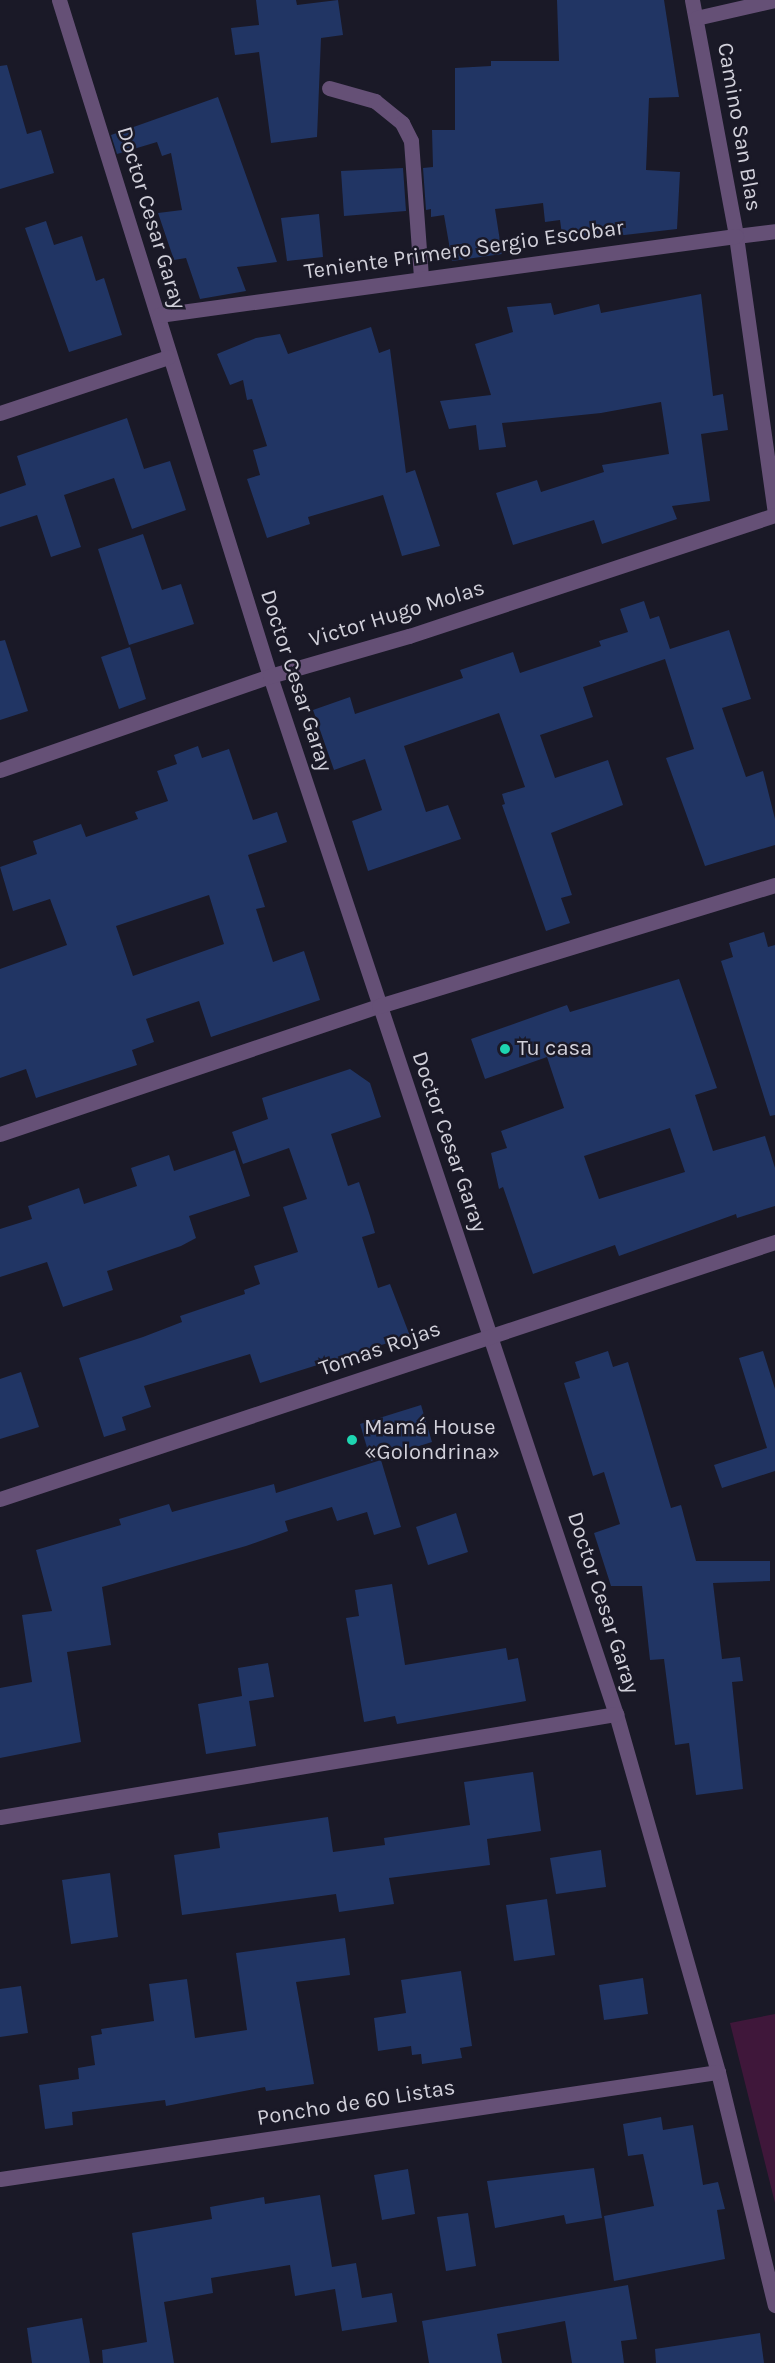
<!DOCTYPE html>
<html>
<head>
<meta charset="utf-8">
<style>
	body { margin:0 }
	#map { position:relative; width:775px; height:2363px; overflow:hidden; background:#1a1927; font-family:Karla,sans-serif }
	div>[style] { position:absolute }
	.green>* { inset:0; background:#3f173a }
	.building>* { inset:0; background:#213564 }
	.service>* { height:15px; margin:-7.5px; padding:0 7.5px; transform-origin:7.5px; border-radius:7.5px; background:#655076 }
	.minor>* { height:15px; margin:-7.5px; padding:0 7.5px; transform-origin:7.5px; border-radius:7.5px; background:#655076 }
	.dots>* { width:16px; height:16px; translate:-50% -50%; box-sizing:border-box; border:3px solid #1a1927; border-radius:50% }
	span { translate:-50% -50%; white-space:nowrap; text-align:center; line-height:1.15; -webkit-text-stroke:5px #1a1927; paint-order:stroke }
	.street-label { font-size:22px; color:#d1d0da }
	.poi-label { font-size:22px; color:#d1d0da }
	.left { translate:0 -50%; text-align:left }
</style>
</head>
<body>
<div id="map">
	<div class="green">
		<div style="clip-path:polygon(775px 2014px,775px 2203px,730px 2023px)"></div>
	</div>
	<div class="building">
		<div style="clip-path:polygon(256px 0,296px 0,297px 5px,338px 0,343px 35px,321px 38px,317px 137px,271px 143px,259px 52px,235px 55px,231px 28px,259px 25px)"></div>
		<div style="clip-path:polygon(557px 0,664px 0,679px 97px,649px 98px,646px 170px,680px 172px,677px 229px,563px 242px,560px 220px,545px 222px,543px 203px,495px 209px,502px 254px,452px 261px,444px 215px,431px 217px,431px 209px,426px 210px,423px 168px,433px 167px,432px 130px,455px 130px,455px 68px,491px 66px,491px 61px,559px 61px)"></div>
		<div style="clip-path:polygon(7px 65px,27px 134px,41px 130px,54px 173px,0 189px,0 66px)"></div>
		<div style="clip-path:polygon(218px 97px,277px 262px,237px 267px,246px 291px,200px 299px,186px 258px,174px 260px,158px 213px,182px 210px,171px 153px,162px 156px,157px 142px,117px 154px,111px 135px)"></div>
		<div style="clip-path:polygon(403px 168px,406px 211px,344px 216px,341px 171px)"></div>
		<div style="clip-path:polygon(319px 214px,323px 257px,287px 261px,281px 218px)"></div>
		<div style="clip-path:polygon(46px 221px,54px 245px,82px 236px,96px 281px,104px 278px,122px 335px,69px 352px,25px 228px)"></div>
		<div style="clip-path:polygon(701px 294px,713px 396px,723px 394px,728px 430px,701px 434px,710px 501px,672px 506px,677px 519px,602px 544px,594px 520px,513px 545px,496px 493px,537px 480px,541px 492px,604px 472px,602px 465px,669px 454px,661px 402px,601px 413px,502px 423px,506px 447px,479px 450px,476px 425px,449px 429px,440px 401px,491px 395px,475px 344px,513px 332px,507px 307px,551px 303px,554px 315px,599px 304px,601px 313px)"></div>
		<div style="clip-path:polygon(371px 327px,379px 353px,390px 349px,406px 473px,415px 470px,440px 546px,402px 556px,383px 495px,308px 517px,310px 524px,267px 538px,247px 479px,260px 475px,253px 450px,267px 446px,252px 399px,247px 400px,243px 380px,230px 385px,217px 354px,256px 338px,280px 334px,288px 354px)"></div>
		<div style="clip-path:polygon(127px 418px,144px 469px,170px 461px,186px 510px,132px 529px,114px 478px,64px 495px,81px 547px,51px 557px,37px 515px,0 527px,0 494px,26px 485px,17px 456px)"></div>
		<div style="clip-path:polygon(143px 534px,162px 590px,181px 584px,194px 624px,129px 645px,98px 549px)"></div>
		<div style="clip-path:polygon(644px 601px,650px 619px,659px 616px,670px 649px,729px 630px,751px 699px,722px 708px,746px 777px,763px 771px,775px 819px,775px 845px,705px 866px,666px 758px,694px 749px,665px 659px,583px 687px,593px 717px,540px 735px,555px 778px,608px 760px,623px 805px,551px 833px,572px 895px,561px 898px,570px 923px,546px 931px,502px 805px,505px 804px,502px 794px,525px 787px,499px 713px,404px 746px,426px 812px,448px 805px,461px 839px,368px 871px,352px 821px,382px 810px,365px 759px,334px 770px,313px 710px,350px 697px,355px 714px,463px 678px,460px 670px,513px 652px,520px 673px,601px 646px,599px 641px,628px 632px,620px 609px)"></div>
		<div style="clip-path:polygon(5px 640px,28px 711px,0 720px,0 641px)"></div>
		<div style="clip-path:polygon(130px 647px,146px 699px,119px 709px,101px 657px)"></div>
		<div style="clip-path:polygon(evenodd,198px 746px,202px 758px,229px 749px,253px 820px,277px 812px,287px 842px,248px 855px,265px 907px,256px 909px,273px 962px,304px 951px,320px 1000px,211px 1037px,199px 1001px,146px 1019px,154px 1042px,132px 1050px,137px 1065px,36px 1098px,26px 1069px,0 1078px,0 969px,67px 945px,50px 899px,13px 911px,0 867px,37px 854px,33px 841px,81px 824px,86px 837px,138px 819px,135px 812px,168px 801px,157px 771px,177px 764px,174px 755px,198px 746px,209px 895px,224px 944px,133px 976px,116px 926px,209px 895px)"></div>
		<div style="clip-path:polygon(764px 932px,768px 947px,775px 945px,775px 1115px,770px 1116px,721px 961px,733px 957px,729px 943px)"></div>
		<div style="clip-path:polygon(evenodd,679px 979px,717px 1088px,695px 1095px,713px 1151px,765px 1136px,775px 1168px,775px 1206px,737px 1218px,736px 1214px,619px 1256px,615px 1245px,533px 1274px,503px 1187px,499px 1189px,491px 1153px,507px 1148px,501px 1131px,564px 1108px,547px 1057px,485px 1079px,471px 1039px,567px 1005px,570px 1012px,679px 979px,670px 1128px,685px 1172px,599px 1199px,584px 1156px,670px 1128px)"></div>
		<div style="clip-path:polygon(350px 1069px,370px 1083px,381px 1117px,331px 1134px,348px 1186px,359px 1182px,370px 1216px,375px 1233px,362px 1237px,378px 1288px,390px 1284px,410px 1336px,260px 1383px,250px 1354px,144px 1386px,151px 1407px,122px 1417px,126px 1430px,104px 1437px,79px 1358px,143px 1337px,182px 1322px,180px 1316px,245px 1294px,244px 1290px,260px 1284px,254px 1266px,298px 1252px,283px 1207px,307px 1199px,289px 1148px,243px 1164px,232px 1132px,268px 1119px,262px 1098px)"></div>
		<div style="clip-path:polygon(235px 1150px,250px 1196px,189px 1216px,196px 1238px,181px 1246px,107px 1271px,113px 1290px,63px 1307px,47px 1262px,0 1277px,0 1229px,32px 1219px,28px 1206px,79px 1188px,84px 1204px,137px 1186px,131px 1168px,169px 1155px,174px 1171px)"></div>
		<div style="clip-path:polygon(608px 1351px,613px 1367px,628px 1362px,671px 1508px,681px 1505px,696px 1561px,770px 1561px,770px 1581px,713px 1583px,722px 1659px,740px 1657px,743px 1681px,732px 1682px,743px 1789px,696px 1795px,689px 1743px,675px 1745px,664px 1659px,650px 1660px,642px 1586px,611px 1586px,594px 1533px,620px 1524px,604px 1472px,593px 1476px,564px 1383px,580px 1378px,575px 1362px)"></div>
		<div style="clip-path:polygon(763px 1351px,775px 1389px,775px 1471px,722px 1488px,714px 1465px,767px 1448px,739px 1358px)"></div>
		<div style="clip-path:polygon(21px 1372px,39px 1427px,0 1439px,0 1379px)"></div>
		<div style="clip-path:polygon(421px 1405px,432px 1442px,371px 1461px,360px 1424px)"></div>
		<div style="clip-path:polygon(381px 1460px,401px 1527px,374px 1535px,367px 1512px,337px 1521px,332px 1507px,285px 1521px,288px 1531px,246px 1546px,102px 1587px,111px 1645px,67px 1652px,81px 1742px,0 1758px,0 1688px,32px 1682px,22px 1615px,52px 1611px,36px 1550px,121px 1525px,119px 1519px,169px 1504px,172px 1512px,274px 1484px,276px 1493px)"></div>
		<div style="clip-path:polygon(456px 1513px,468px 1552px,428px 1565px,416px 1527px)"></div>
		<div style="clip-path:polygon(392px 1584px,405px 1665px,506px 1648px,508px 1660px,518px 1658px,526px 1701px,397px 1724px,395px 1716px,364px 1722px,346px 1618px,359px 1616px,355px 1590px)"></div>
		<div style="clip-path:polygon(268px 1663px,274px 1697px,249px 1701px,256px 1746px,206px 1754px,198px 1704px,242px 1696px,238px 1668px)"></div>
		<div style="clip-path:polygon(533px 1772px,541px 1831px,487px 1839px,490px 1865px,389px 1878px,394px 1904px,339px 1912px,336px 1894px,182px 1915px,174px 1855px,220px 1848px,218px 1833px,328px 1817px,333px 1852px,385px 1845px,384px 1838px,470px 1825px,464px 1782px)"></div>
		<div style="clip-path:polygon(601px 1850px,606px 1887px,556px 1894px,550px 1858px)"></div>
		<div style="clip-path:polygon(110px 1873px,118px 1937px,71px 1944px,62px 1880px)"></div>
		<div style="clip-path:polygon(547px 1899px,555px 1955px,514px 1961px,506px 1905px)"></div>
		<div style="clip-path:polygon(345px 1938px,350px 1975px,296px 1982px,314px 2084px,266px 2091px,265px 2087px,166px 2106px,165px 2100px,72px 2112px,73px 2125px,45px 2129px,39px 2085px,79px 2079px,78px 2068px,95px 2065px,91px 2036px,102px 2034px,101px 2029px,154px 2021px,149px 1984px,187px 1979px,195px 2038px,247px 2030px,236px 1953px)"></div>
		<div style="clip-path:polygon(461px 1971px,472px 2046px,460px 2048px,462px 2058px,422px 2064px,421px 2054px,412px 2055px,411px 2046px,378px 2051px,374px 2018px,406px 2013px,401px 1980px)"></div>
		<div style="clip-path:polygon(643px 1978px,648px 2014px,604px 2020px,599px 1985px)"></div>
		<div style="clip-path:polygon(21px 1986px,28px 2033px,0 2037px,0 1989px)"></div>
		<div style="clip-path:polygon(661px 2117px,663px 2130px,693px 2125px,703px 2185px,718px 2182px,725px 2209px,717px 2210px,725px 2259px,614px 2281px,604px 2216px,654px 2206px,643px 2154px,628px 2156px,623px 2124px)"></div>
		<div style="clip-path:polygon(594px 2168px,602px 2218px,566px 2224px,564px 2215px,495px 2228px,487px 2181px)"></div>
		<div style="clip-path:polygon(408px 2169px,415px 2214px,382px 2220px,374px 2175px)"></div>
		<div style="clip-path:polygon(320px 2195px,332px 2267px,356px 2263px,362px 2298px,392px 2293px,397px 2322px,342px 2331px,335px 2289px,295px 2296px,290px 2265px,211px 2278px,213px 2293px,164px 2302px,174px 2363px,103px 2363px,102px 2350px,147px 2342px,132px 2233px,212px 2219px,210px 2207px,264px 2197px,265px 2204px)"></div>
		<div style="clip-path:polygon(468px 2213px,476px 2266px,446px 2271px,437px 2217px)"></div>
		<div style="clip-path:polygon(628px 2285px,637px 2339px,621px 2341px,624px 2363px,572px 2363px,565px 2321px,497px 2334px,502px 2363px,429px 2363px,422px 2321px)"></div>
		<div style="clip-path:polygon(82px 2318px,90px 2363px,32px 2363px,27px 2328px)"></div>
		<div style="clip-path:polygon(760px 2333px,764px 2363px,656px 2363px,655px 2349px)"></div>
	</div>
	<div class="service">
		<div style="left:329px;top:88px;width:48px;rotate:15.8deg"></div>
		<div style="left:375px;top:101px;width:35px;rotate:39deg"></div>
		<div style="left:402px;top:123px;width:20px;rotate:63deg"></div>
		<div style="left:411px;top:141px;width:136px;rotate:85.8deg"></div>
		<div style="left:736px;top:236px;width:39px;rotate:-7deg"></div>
	</div>
	<div class="minor">
		<div style="left:59px;top:0;width:708px;rotate:72.67deg"></div>
		<div style="left:270px;top:676px;width:1094px;rotate:71.57deg"></div>
		<div style="left:616px;top:1714px;width:372px;rotate:74.1deg"></div>
		<div style="left:718px;top:2072px;width:240px;rotate:76.3deg"></div>
		<div style="left:692px;top:0;width:240px;rotate:79.4deg"></div>
		<div style="left:736px;top:236px;width:279px;rotate:82deg"></div>
		<div style="left:696px;top:18px;width:81px;rotate:-12.8deg"></div>
		<div style="left:159px;top:315px;width:582px;rotate:-7.8deg"></div>
		<div style="left:0;top:413px;width:177px;rotate:-18.4deg"></div>
		<div style="left:0;top:770px;width:286px;rotate:-19.2deg"></div>
		<div style="left:270px;top:676px;width:145px;rotate:-16.1deg"></div>
		<div style="left:409px;top:636px;width:385px;rotate:-18.3deg"></div>
		<div style="left:0;top:1134px;width:400px;rotate:-18.7deg"></div>
		<div style="left:379px;top:1006px;width:414px;rotate:-17deg"></div>
		<div style="left:0;top:1499px;width:817px;rotate:-18.35deg"></div>
		<div style="left:0;top:1817px;width:625px;rotate:-9.49deg"></div>
		<div style="left:0;top:2179px;width:726px;rotate:-8.48deg"></div>
	</div>
	<div class="dots">
		<div style="left:505px;top:1049px;background:#1ed5b1"></div>
		<div style="left:352px;top:1440px;background:#1ed5b1"></div>
	</div>
	<div class="street-label">
		<span style="left:739px;top:127px;rotate:80deg">Camino San Blas</span>
		<span style="left:151px;top:218px;rotate:73deg">Doctor Cesar Garay</span>
		<span style="left:464px;top:250px;rotate:-8deg">Teniente Primero Sergio Escobar</span>
		<span style="left:397px;top:614px;rotate:-17deg">Victor Hugo Molas</span>
		<span style="left:296px;top:681px;rotate:72deg">Doctor Cesar Garay</span>
		<span style="left:449px;top:1142px;rotate:71deg">Doctor Cesar Garay</span>
		<span style="left:380px;top:1349px;rotate:-19deg">Tomas Rojas</span>
		<span style="left:603px;top:1603px;rotate:72deg">Doctor Cesar Garay</span>
		<span style="left:356px;top:2103px;rotate:-9deg">Poncho de 60 Listas</span>
	</div>
	<div class="poi-label">
		<span class="left" style="left:517px;top:1049px">Tu casa</span>
		<span class="left" style="left:364px;top:1440px">Mamá House<br>«Golondrina»</span>
	</div>
</div>
</body>
</html>
